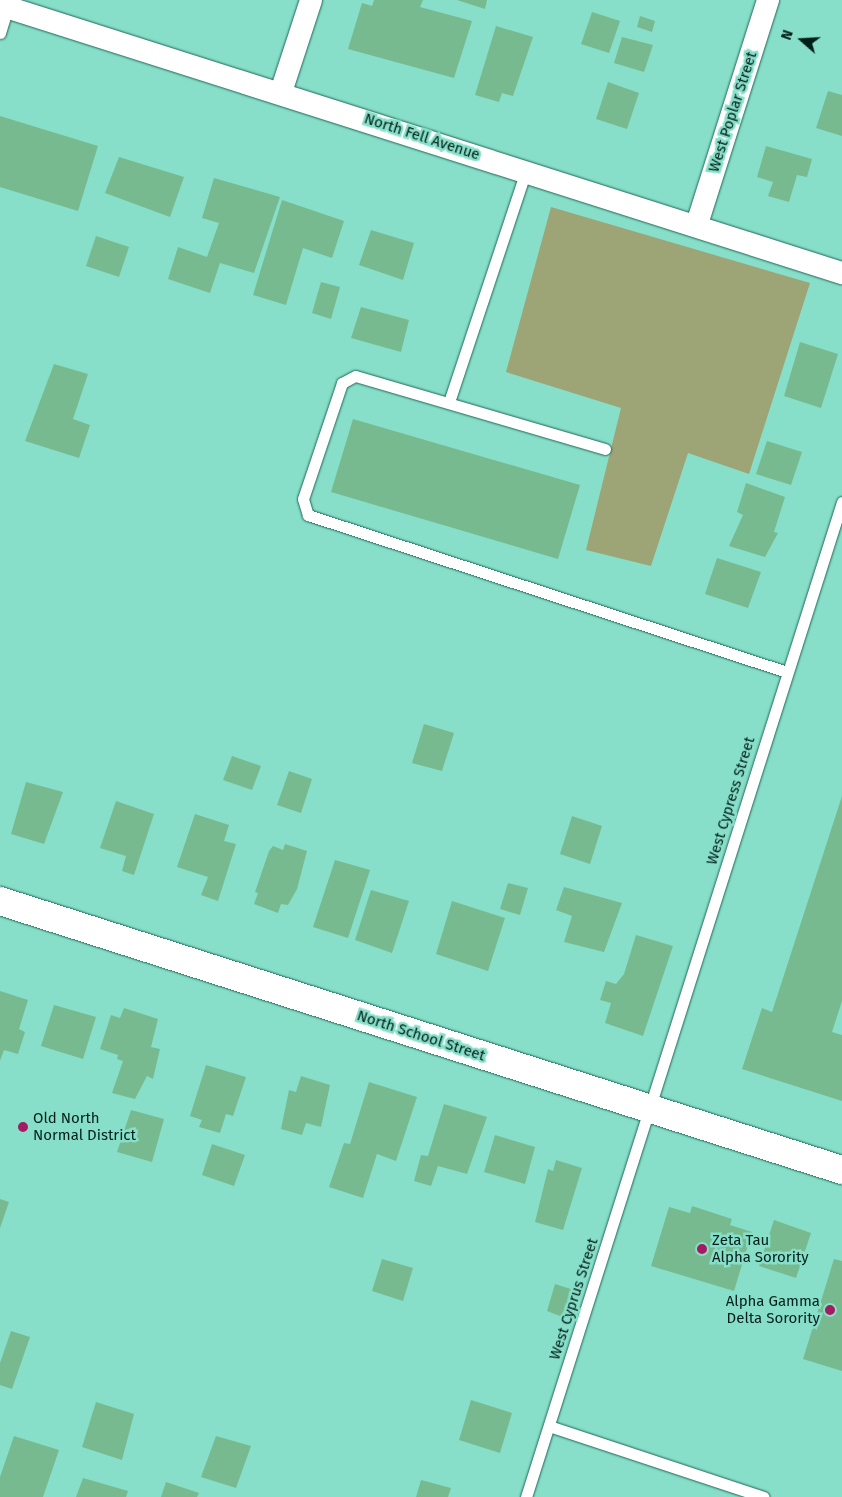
<!DOCTYPE html>
<html>
<head>
<meta charset="utf-8">
<style>
	body { margin:0 }
	#map { position:relative; width:842px; height:1497px; overflow:hidden; background:#87dfc9; font-family:"Fira Sans",sans-serif }
	div>[style] { position:absolute }
	.green>* { inset:0; background:#9da577 }
	.building>* { inset:0; background:#77ba90 }
	.roads { filter:drop-shadow(0 0 1px #216758) drop-shadow(0 0 1px #216758) }
	.lane>* { height:11px; margin:-5.5px; padding:0 5.5px; transform-origin:5.5px; border-radius:5.5px; background:#fff }
	.street>* { height:22px; margin:-11px; padding:0 11px; transform-origin:11px; border-radius:11px; background:#fff }
	.secondary>* { height:28px; margin:-14px; padding:0 14px; transform-origin:14px; border-radius:14px; background:#fff }
	.dots>* { width:14px; height:14px; translate:-50% -50%; box-sizing:border-box; border:2px solid #87dfc9; border-radius:50% }
	span { translate:-50% -50%; white-space:nowrap; text-align:center; line-height:1.15; -webkit-text-stroke:5px #87dfc9; paint-order:stroke }
	.street-label { font-size:15px; color:#031f19 }
	.poi-label { font-size:15px; color:#031f19 }
	.left { translate:0 -50%; text-align:left }
	.right { translate:-100% -50%; text-align:right }
	.north { position:absolute; left:777px; top:15px; width:50px; height:50px; -webkit-text-stroke:4px #87dfc9; paint-order:stroke; rotate:289deg; font-size:14px; font-weight:700; line-height:20px; text-align:center; color:#031f19 }
	.north::after { content:''; display:block; margin:auto; width:18px; height:22px; background:#031f19; clip-path:polygon(50% 0,100% 100%,50% 72%,0 100%) }
</style>
</head>
<body>
<div id="map">
	<div class="green">
		<div style="clip-path:polygon(551px 207px,810px 283px,749px 474px,688px 453px,651px 566px,586px 550px,621px 408px,506px 372px)"></div>
	</div>
	<div class="building">
		<div style="clip-path:polygon(374px 0,423px 0,420px 7px,472px 21px,454px 78px,348px 49px,362px 3px,372px 6px)"></div>
		<div style="clip-path:polygon(457px 0,487px 0,485px 9px)"></div>
		<div style="clip-path:polygon(592px 12px,620px 21px,609px 53px,581px 44px)"></div>
		<div style="clip-path:polygon(640px 16px,655px 21px,652px 32px,637px 27px)"></div>
		<div style="clip-path:polygon(496px 26px,533px 37px,513px 96px,502px 93px,499px 102px,475px 95px)"></div>
		<div style="clip-path:polygon(622px 37px,653px 45px,644px 72px,614px 63px)"></div>
		<div style="clip-path:polygon(608px 82px,639px 93px,627px 129px,596px 119px)"></div>
		<div style="clip-path:polygon(828px 91px,842px 95px,842px 136px,816px 128px)"></div>
		<div style="clip-path:polygon(0 116px,98px 146px,78px 211px,0 187px)"></div>
		<div style="clip-path:polygon(766px 146px,812px 159px,807px 177px,797px 175px,789px 202px,768px 196px,773px 182px,757px 177px)"></div>
		<div style="clip-path:polygon(119px 157px,184px 177px,170px 217px,105px 193px)"></div>
		<div style="clip-path:polygon(214px 178px,280px 197px,254px 273px,220px 263px,210px 293px,168px 279px,178px 247px,207px 257px,219px 223px,202px 218px)"></div>
		<div style="clip-path:polygon(282px 200px,344px 221px,332px 258px,303px 248px,286px 305px,253px 295px)"></div>
		<div style="clip-path:polygon(371px 230px,414px 243px,403px 280px,359px 265px)"></div>
		<div style="clip-path:polygon(96px 236px,129px 247px,119px 277px,86px 266px)"></div>
		<div style="clip-path:polygon(321px 282px,340px 287px,331px 319px,312px 313px)"></div>
		<div style="clip-path:polygon(361px 307px,409px 320px,401px 352px,351px 338px)"></div>
		<div style="clip-path:polygon(800px 342px,838px 354px,821px 408px,784px 396px)"></div>
		<div style="clip-path:polygon(54px 364px,88px 374px,73px 419px,90px 425px,79px 458px,25px 441px)"></div>
		<div style="clip-path:polygon(353px 419px,580px 485px,558px 559px,331px 492px)"></div>
		<div style="clip-path:polygon(767px 441px,802px 452px,791px 485px,756px 474px)"></div>
		<div style="clip-path:polygon(746px 483px,785px 497px,774px 532px,778px 533px,765px 557px,729px 546px,743px 515px,737px 512px)"></div>
		<div style="clip-path:polygon(717px 558px,761px 572px,748px 608px,705px 594px)"></div>
		<div style="clip-path:polygon(424px 724px,454px 733px,442px 771px,412px 763px)"></div>
		<div style="clip-path:polygon(232px 756px,261px 766px,252px 790px,223px 780px)"></div>
		<div style="clip-path:polygon(289px 771px,312px 779px,301px 813px,277px 805px)"></div>
		<div style="clip-path:polygon(26px 782px,63px 792px,44px 844px,11px 834px)"></div>
		<div style="clip-path:polygon(842px 796px,842px 1001px,832px 1032px,842px 1035px,842px 1101px,742px 1069px,762px 1008px,772px 1012px)"></div>
		<div style="clip-path:polygon(116px 801px,154px 814px,134px 875px,122px 871px,126px 856px,100px 848px)"></div>
		<div style="clip-path:polygon(195px 814px,229px 825px,224px 841px,236px 844px,218px 901px,201px 895px,208px 877px,177px 867px)"></div>
		<div style="clip-path:polygon(572px 816px,602px 826px,590px 864px,560px 854px)"></div>
		<div style="clip-path:polygon(285px 844px,307px 851px,297px 889px,288px 905px,281px 904px,278px 913px,254px 904px,258px 893px,255px 892px,269px 851px,273px 846px,283px 850px)"></div>
		<div style="clip-path:polygon(335px 860px,370px 870px,348px 938px,313px 927px)"></div>
		<div style="clip-path:polygon(508px 883px,528px 888px,520px 915px,500px 909px)"></div>
		<div style="clip-path:polygon(564px 887px,622px 903px,604px 952px,564px 942px,572px 916px,556px 910px)"></div>
		<div style="clip-path:polygon(371px 890px,409px 901px,392px 953px,355px 940px)"></div>
		<div style="clip-path:polygon(452px 901px,505px 918px,488px 971px,436px 954px)"></div>
		<div style="clip-path:polygon(636px 935px,673px 946px,643px 1036px,605px 1023px,611px 1003px,600px 1000px,606px 981px,616px 984px,624px 974px)"></div>
		<div style="clip-path:polygon(0 991px,28px 1000px,19px 1029px,25px 1032px,18px 1054px,4px 1050px,0 1061px)"></div>
		<div style="clip-path:polygon(54px 1005px,96px 1017px,83px 1059px,41px 1046px)"></div>
		<div style="clip-path:polygon(124px 1008px,158px 1019px,151px 1047px,160px 1049px,153px 1079px,147px 1076px,135px 1099px,112px 1093px,123px 1061px,117px 1059px,118px 1055px,100px 1049px,111px 1015px,120px 1018px)"></div>
		<div style="clip-path:polygon(206px 1065px,246px 1077px,233px 1116px,226px 1114px,220px 1133px,199px 1127px,202px 1120px,190px 1116px)"></div>
		<div style="clip-path:polygon(301px 1076px,330px 1085px,321px 1127px,306px 1123px,302px 1135px,281px 1129px,289px 1090px,296px 1092px)"></div>
		<div style="clip-path:polygon(369px 1082px,417px 1097px,396px 1161px,377px 1154px,363px 1198px,329px 1187px,344px 1143px,350px 1144px)"></div>
		<div style="clip-path:polygon(444px 1104px,487px 1117px,467px 1174px,438px 1166px,431px 1186px,414px 1181px,421px 1155px,428px 1156px)"></div>
		<div style="clip-path:polygon(131px 1110px,164px 1119px,152px 1162px,117px 1152px)"></div>
		<div style="clip-path:polygon(495px 1135px,535px 1147px,525px 1184px,484px 1172px)"></div>
		<div style="clip-path:polygon(212px 1144px,245px 1155px,234px 1186px,202px 1175px)"></div>
		<div style="clip-path:polygon(556px 1160px,582px 1168px,563px 1230px,535px 1222px,548px 1169px,553px 1171px)"></div>
		<div style="clip-path:polygon(0 1199px,9px 1202px,0 1228px)"></div>
		<div style="clip-path:polygon(692px 1206px,732px 1219px,730px 1225px,752px 1232px,734px 1291px,651px 1266px,669px 1207px,690px 1213px)"></div>
		<div style="clip-path:polygon(774px 1220px,811px 1233px,796px 1278px,759px 1266px)"></div>
		<div style="clip-path:polygon(382px 1259px,413px 1268px,403px 1301px,372px 1291px)"></div>
		<div style="clip-path:polygon(834px 1259px,842px 1261px,842px 1371px,803px 1359px)"></div>
		<div style="clip-path:polygon(555px 1284px,574px 1290px,565px 1318px,547px 1311px)"></div>
		<div style="clip-path:polygon(11px 1331px,30px 1337px,12px 1389px,0 1385px,0 1363px)"></div>
		<div style="clip-path:polygon(471px 1400px,512px 1413px,500px 1453px,459px 1440px)"></div>
		<div style="clip-path:polygon(96px 1402px,134px 1414px,122px 1460px,82px 1447px)"></div>
		<div style="clip-path:polygon(14px 1436px,59px 1450px,43px 1497px,0 1497px,0 1477px)"></div>
		<div style="clip-path:polygon(216px 1436px,251px 1446px,236px 1488px,201px 1477px)"></div>
		<div style="clip-path:polygon(83px 1478px,128px 1491px,126px 1497px,76px 1497px)"></div>
		<div style="clip-path:polygon(421px 1480px,451px 1488px,448px 1497px,416px 1497px)"></div>
		<div style="clip-path:polygon(166px 1482px,199px 1493px,197px 1497px,161px 1497px)"></div>
	</div>
	<div class="roads">
		<div class="lane">
			<div style="left:0;top:33px;width:27px;rotate:-73deg"></div>
			<div style="left:449px;top:402px;width:244px;rotate:-71.6deg"></div>
			<div style="left:605px;top:449px;width:260px;rotate:-163.7deg"></div>
			<div style="left:355px;top:376px;width:15px;rotate:152deg"></div>
			<div style="left:342px;top:383px;width:122px;rotate:108.6deg"></div>
			<div style="left:303px;top:499px;width:17px;rotate:73deg"></div>
			<div style="left:308px;top:515px;width:504px;rotate:18.15deg"></div>
			<div style="left:549px;top:1426px;width:226px;rotate:18.3deg"></div>
			<div style="left:526px;top:1497px;width:1044px;rotate:-72.38deg"></div>
		</div>
		<div class="street">
			<div style="left:0;top:5px;width:884px;rotate:17.66deg"></div>
			<div style="left:281px;top:92px;width:97px;rotate:-71.9deg"></div>
			<div style="left:697px;top:224px;width:235px;rotate:-72.4deg"></div>
		</div>
		<div class="secondary">
			<div style="left:0;top:901px;width:884px;rotate:17.72deg"></div>
		</div>
	</div>
	<div class="dots">
		<div style="left:23px;top:1127px;background:#a51b62"></div>
		<div style="left:702px;top:1249px;background:#a51b62"></div>
		<div style="left:830px;top:1310px;background:#a51b62"></div>
	</div>
	<div class="street-label">
		<span style="left:733px;top:112px;rotate:-72deg">West Poplar Street</span>
		<span style="left:422px;top:137px;rotate:18deg">North Fell Avenue</span>
		<span style="left:731px;top:801px;rotate:-73deg">West Cypress Street</span>
		<span style="left:421px;top:1036px;rotate:18deg">North School Street</span>
		<span style="left:574px;top:1299px;rotate:-72deg">West Cyprus Street</span>
	</div>
	<div class="poi-label">
		<span class="left" style="left:33px;top:1127px">Old North<br>Normal District</span>
		<span class="left" style="left:712px;top:1249px">Ζeta Tau<br>Alpha Sorority</span>
		<span class="right" style="left:820px;top:1310px">Alpha Gamma<br>Delta Sorority</span>
	</div>
	<div class="north">N</div>
</div>
</body>
</html>
